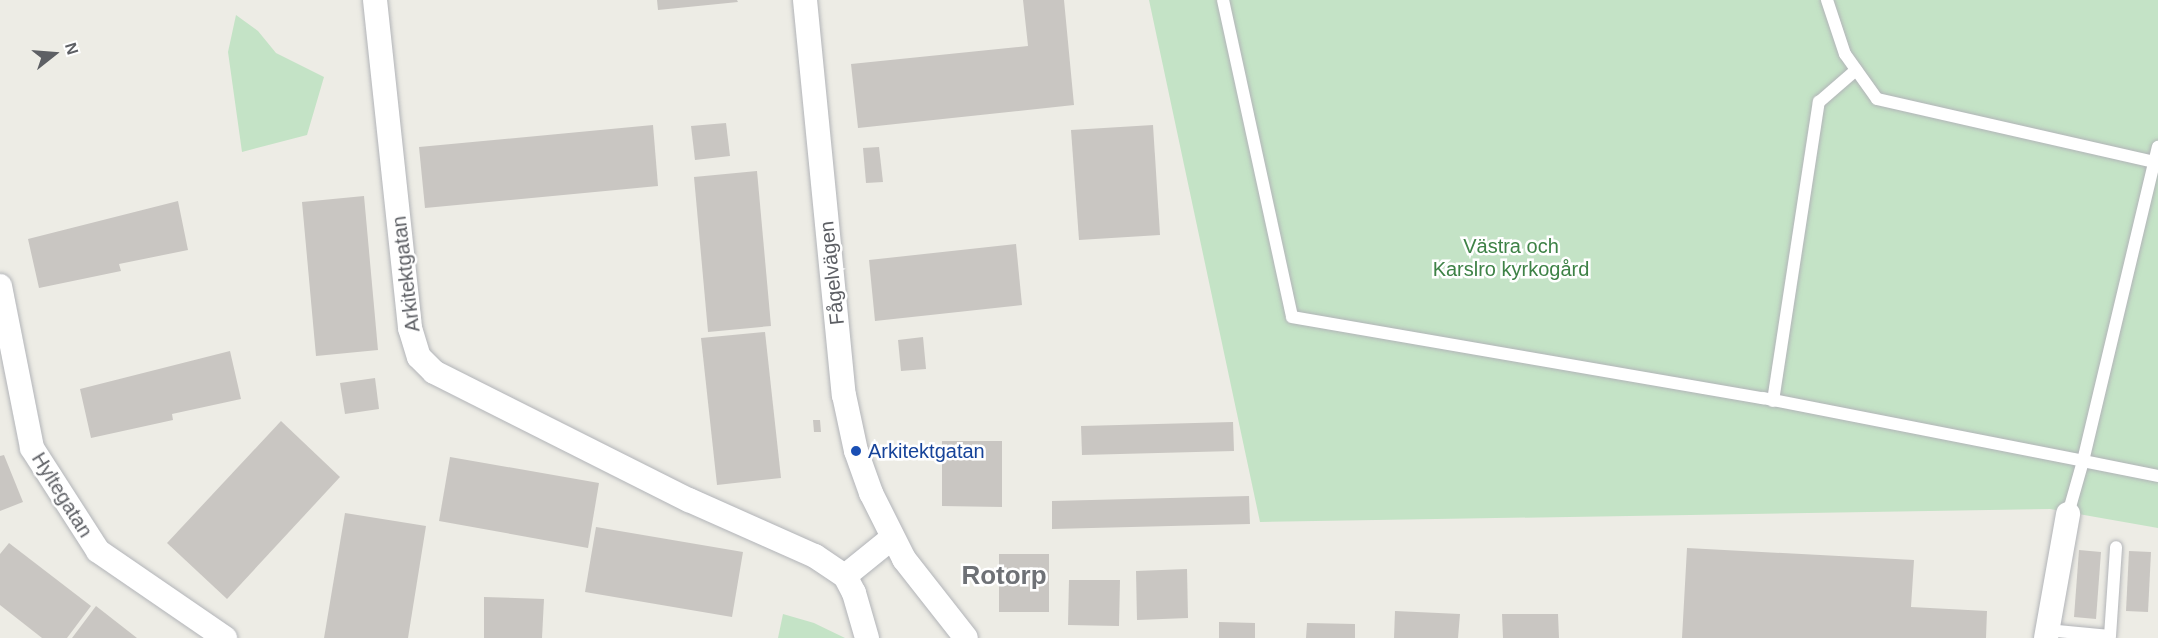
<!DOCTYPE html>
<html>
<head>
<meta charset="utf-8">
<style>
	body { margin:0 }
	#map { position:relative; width:2158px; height:638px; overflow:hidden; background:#edece5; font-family:Arial,sans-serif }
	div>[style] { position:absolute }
	.green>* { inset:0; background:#c4e3c6 }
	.building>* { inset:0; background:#c9c6c2 }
	.roads { filter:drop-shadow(0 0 2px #b2b4b8) drop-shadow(0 0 2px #b2b4b8) }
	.service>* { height:12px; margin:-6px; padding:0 6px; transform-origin:6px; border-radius:6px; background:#fff }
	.minor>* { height:24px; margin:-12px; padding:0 12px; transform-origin:12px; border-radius:12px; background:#fff }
	.dots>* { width:16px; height:16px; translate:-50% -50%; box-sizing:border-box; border:3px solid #fff; border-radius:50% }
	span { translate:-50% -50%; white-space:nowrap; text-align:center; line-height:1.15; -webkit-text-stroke:5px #fff; paint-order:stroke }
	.park-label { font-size:20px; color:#3e8246 }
	.street-label { font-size:20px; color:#5d5f64 }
	.transit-label { font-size:20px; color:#164399 }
	.left { translate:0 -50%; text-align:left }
	.district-label { font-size:26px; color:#6e7176; font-weight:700 }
	.north { position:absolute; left:24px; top:24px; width:60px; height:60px; -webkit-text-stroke:4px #fff; paint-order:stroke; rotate:73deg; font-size:16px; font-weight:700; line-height:24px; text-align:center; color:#5d5f64 }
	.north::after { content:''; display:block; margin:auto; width:21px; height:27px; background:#5d5f64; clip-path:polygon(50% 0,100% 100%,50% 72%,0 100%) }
</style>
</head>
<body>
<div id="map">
	<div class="green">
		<div style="clip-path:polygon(1149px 0,2158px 0,2158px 528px,2050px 509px,1260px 522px)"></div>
		<div style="clip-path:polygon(236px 15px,258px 31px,276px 53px,324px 77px,307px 135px,242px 152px,228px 52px)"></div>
		<div style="clip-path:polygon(783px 614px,814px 623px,845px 638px,778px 638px)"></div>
	</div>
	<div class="building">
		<div style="clip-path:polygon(657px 0,737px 0,738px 2px,658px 10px)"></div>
		<div style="clip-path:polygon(1023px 0,1064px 0,1074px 105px,858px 128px,851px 64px,1028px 46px)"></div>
		<div style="clip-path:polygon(726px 123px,730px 156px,695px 160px,691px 126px)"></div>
		<div style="clip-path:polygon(653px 125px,658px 186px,425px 208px,419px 147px)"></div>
		<div style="clip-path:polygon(1153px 125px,1160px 235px,1079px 240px,1071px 130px)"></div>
		<div style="clip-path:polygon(879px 147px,883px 182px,866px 183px,863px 148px)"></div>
		<div style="clip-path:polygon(757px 171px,771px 326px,708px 332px,694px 177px)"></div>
		<div style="clip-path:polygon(364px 196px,378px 350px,316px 356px,302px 202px)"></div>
		<div style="clip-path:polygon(178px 201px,188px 250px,119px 264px,121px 271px,39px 288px,28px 239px)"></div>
		<div style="clip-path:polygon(1016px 244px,1022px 305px,875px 321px,869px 260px)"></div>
		<div style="clip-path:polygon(765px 332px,781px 478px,717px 485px,701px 338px)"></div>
		<div style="clip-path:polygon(923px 337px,926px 369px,901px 371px,898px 340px)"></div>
		<div style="clip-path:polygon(230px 351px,241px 399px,172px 414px,173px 420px,91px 438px,80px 389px)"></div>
		<div style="clip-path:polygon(375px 378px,379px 409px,345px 414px,340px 383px)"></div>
		<div style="clip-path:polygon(813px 420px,820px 420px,821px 432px,814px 432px)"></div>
		<div style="clip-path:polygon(281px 421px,340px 477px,227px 599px,167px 543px)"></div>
		<div style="clip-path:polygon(1233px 422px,1234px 451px,1082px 455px,1081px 426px)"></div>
		<div style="clip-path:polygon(942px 441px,1002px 441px,1002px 507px,942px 506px)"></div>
		<div style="clip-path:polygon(4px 455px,23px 502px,0 511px,0 456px)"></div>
		<div style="clip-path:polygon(450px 457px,599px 483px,588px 548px,439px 521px)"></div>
		<div style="clip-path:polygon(1249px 496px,1250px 524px,1052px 529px,1052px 501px)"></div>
		<div style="clip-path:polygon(345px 513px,426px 526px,408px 638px,324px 638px)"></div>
		<div style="clip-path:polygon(596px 527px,743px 552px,732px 617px,585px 592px)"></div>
		<div style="clip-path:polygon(9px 543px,91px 606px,67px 638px,42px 638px,0 605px,0 554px)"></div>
		<div style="clip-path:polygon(1687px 548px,1914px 560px,1911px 607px,1987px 611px,1986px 638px,1682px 638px)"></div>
		<div style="clip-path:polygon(2079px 550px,2101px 552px,2096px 619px,2074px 617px)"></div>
		<div style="clip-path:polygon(2129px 551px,2151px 552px,2148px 612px,2126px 611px)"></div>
		<div style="clip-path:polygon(999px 554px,1049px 554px,1049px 612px,999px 612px)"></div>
		<div style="clip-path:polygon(1187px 569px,1188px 618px,1137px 620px,1136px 571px)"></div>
		<div style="clip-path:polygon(1069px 580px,1120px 580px,1119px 626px,1068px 625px)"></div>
		<div style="clip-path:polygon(484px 597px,544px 599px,542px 638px,484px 638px)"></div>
		<div style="clip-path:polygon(96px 606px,137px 638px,72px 638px)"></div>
		<div style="clip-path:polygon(1395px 611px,1460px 614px,1458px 638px,1394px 638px)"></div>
		<div style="clip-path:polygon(1502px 614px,1558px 614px,1559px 638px,1503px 638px)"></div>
		<div style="clip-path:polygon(1219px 622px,1255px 623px,1255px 638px,1219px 638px)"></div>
		<div style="clip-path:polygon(1307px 623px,1355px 624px,1355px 638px,1306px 638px)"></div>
	</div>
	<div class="roads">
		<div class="service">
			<div style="left:1223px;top:0;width:324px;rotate:77.7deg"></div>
			<div style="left:1292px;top:317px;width:478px;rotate:9.8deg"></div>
			<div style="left:1763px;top:398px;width:326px;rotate:11.1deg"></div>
			<div style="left:2083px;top:461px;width:323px;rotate:-76.6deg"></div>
			<div style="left:1827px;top:0;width:57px;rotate:71.6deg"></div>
			<div style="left:1845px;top:54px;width:55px;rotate:54.6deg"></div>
			<div style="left:1877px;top:99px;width:288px;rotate:12.8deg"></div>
			<div style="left:1773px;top:401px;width:303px;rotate:-81.3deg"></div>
			<div style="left:1819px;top:102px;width:49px;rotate:-40.9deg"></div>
			<div style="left:2068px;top:514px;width:55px;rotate:-74.2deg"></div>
			<div style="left:2083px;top:461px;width:76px;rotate:11.3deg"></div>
			<div style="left:2047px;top:630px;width:63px;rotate:5.4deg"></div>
			<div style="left:2110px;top:636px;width:89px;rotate:-86.1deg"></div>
		</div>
		<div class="minor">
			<div style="left:375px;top:0;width:330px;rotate:83.9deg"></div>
			<div style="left:410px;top:328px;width:30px;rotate:73deg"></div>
			<div style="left:419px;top:357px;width:21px;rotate:45deg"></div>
			<div style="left:434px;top:372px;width:285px;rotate:26.7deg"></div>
			<div style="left:689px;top:500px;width:138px;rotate:24deg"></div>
			<div style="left:815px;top:556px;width:36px;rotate:34deg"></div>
			<div style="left:805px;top:0;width:397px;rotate:84.4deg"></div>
			<div style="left:844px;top:395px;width:57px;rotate:77.9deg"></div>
			<div style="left:856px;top:451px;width:45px;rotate:70.3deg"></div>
			<div style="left:871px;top:493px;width:74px;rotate:63.4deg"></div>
			<div style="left:904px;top:559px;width:100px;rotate:51.9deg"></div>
			<div style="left:0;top:286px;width:165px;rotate:78.8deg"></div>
			<div style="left:32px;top:448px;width:122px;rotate:57.3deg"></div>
			<div style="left:98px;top:551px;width:154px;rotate:34.4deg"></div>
			<div style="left:867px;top:638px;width:47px;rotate:-106.1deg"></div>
			<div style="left:854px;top:593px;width:19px;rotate:-118deg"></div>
			<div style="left:845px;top:576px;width:60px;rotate:-39deg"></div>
			<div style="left:2046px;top:638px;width:126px;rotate:-79.9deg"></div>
		</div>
	</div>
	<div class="dots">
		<div style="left:856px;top:451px;background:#1a4fb4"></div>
	</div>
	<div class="park-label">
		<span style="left:1511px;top:258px">Västra och<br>Karslro kyrkogård</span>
	</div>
	<div class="street-label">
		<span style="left:832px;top:273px;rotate:-96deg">Fågelvägen</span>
		<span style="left:406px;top:274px;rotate:-97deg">Arkitektgatan</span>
		<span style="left:62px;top:495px;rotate:58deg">Hyltegatan</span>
	</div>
	<div class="transit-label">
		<span class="left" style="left:868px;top:451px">Arkitektgatan</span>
	</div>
	<div class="district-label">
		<span style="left:1004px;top:576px">Rotorp</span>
	</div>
	<div class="north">N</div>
</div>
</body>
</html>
